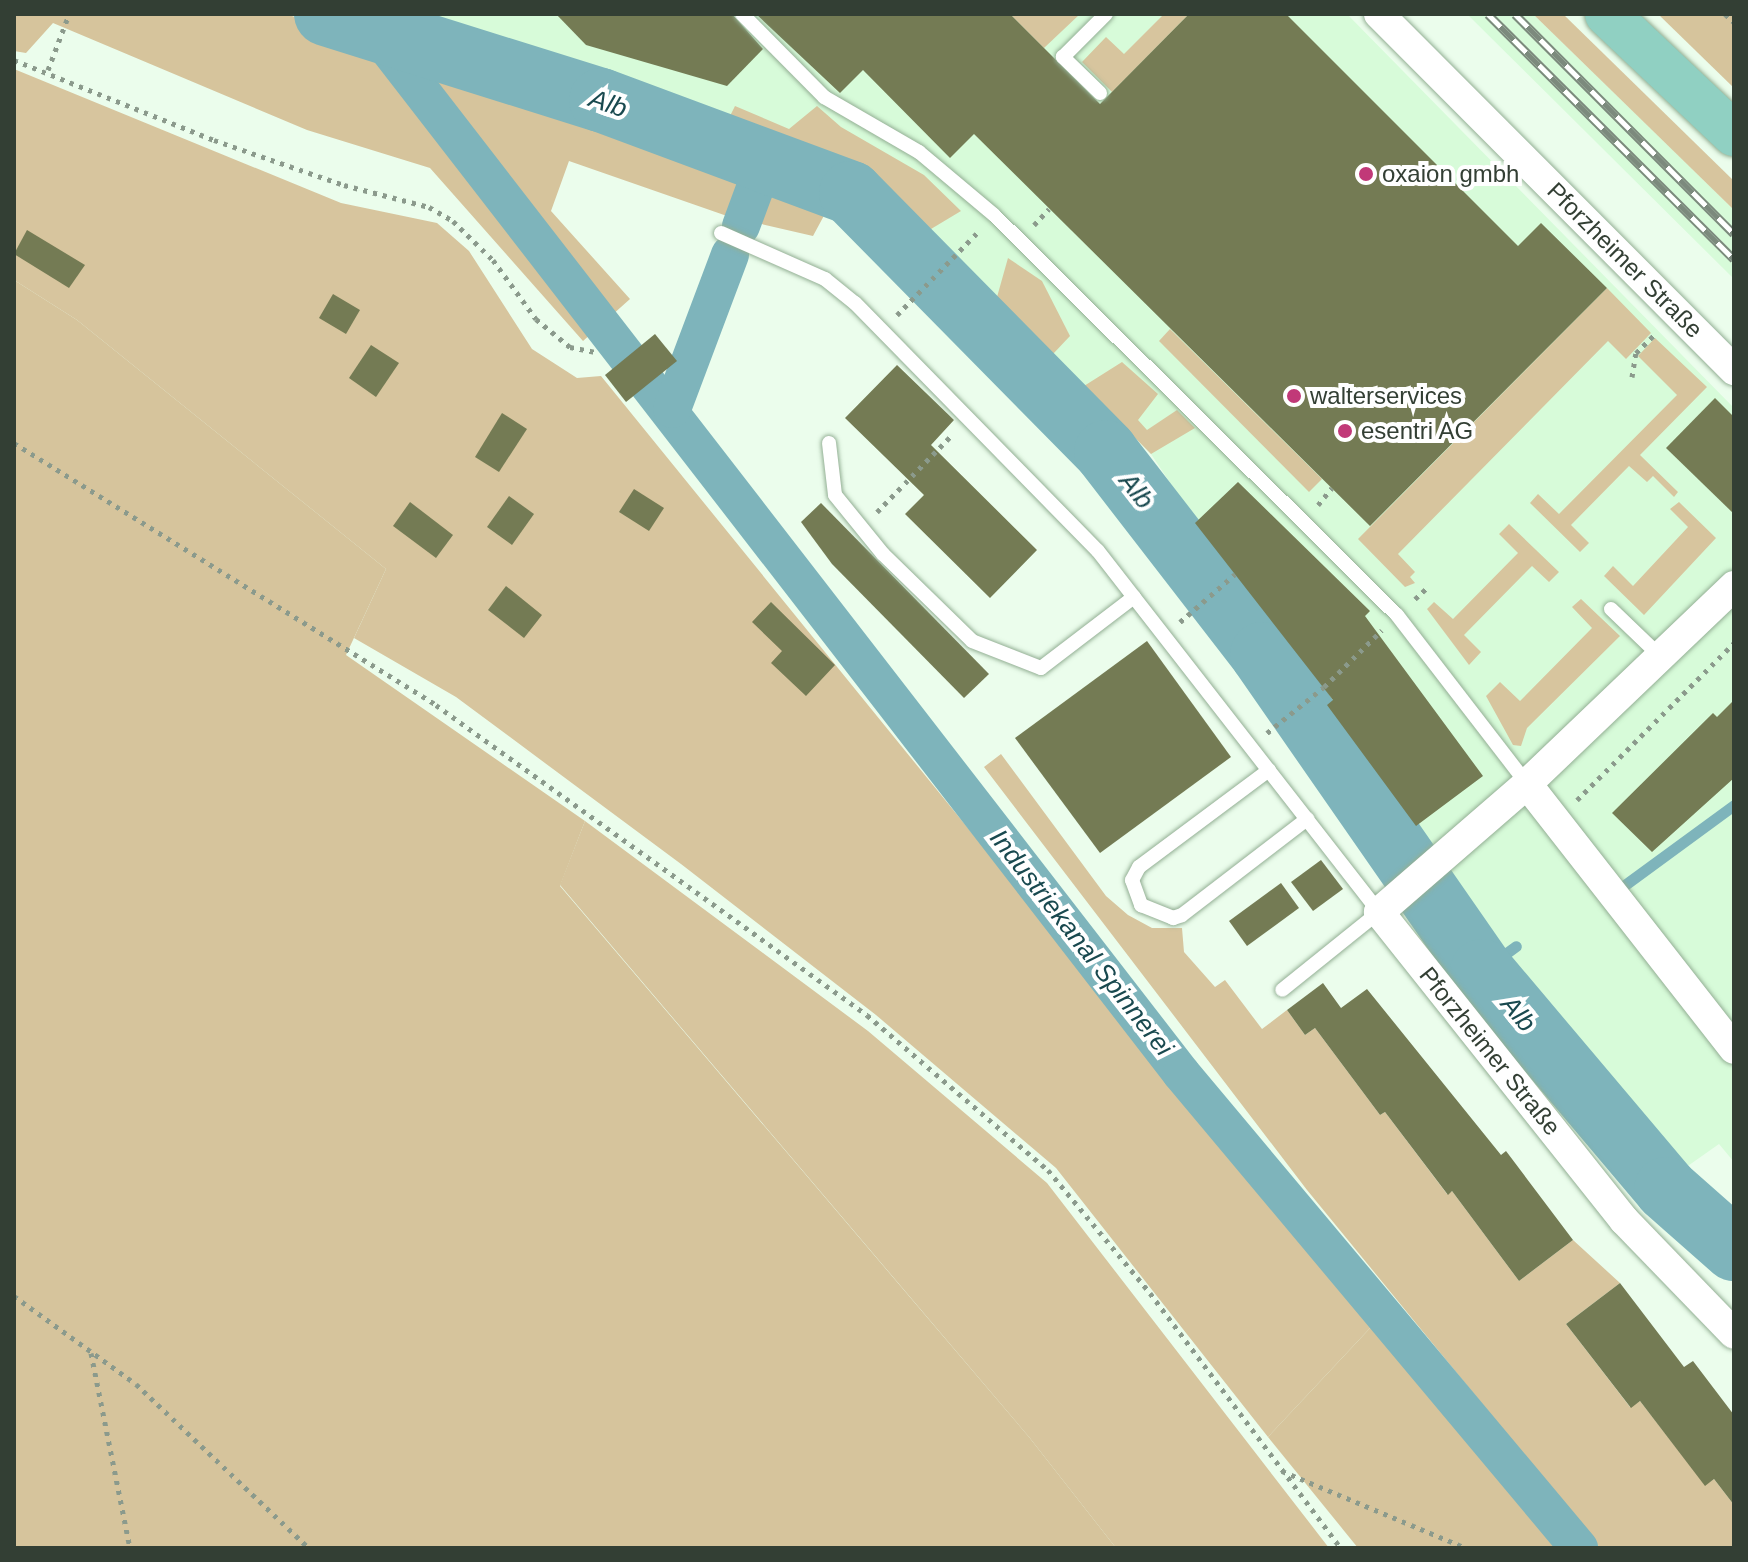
<!DOCTYPE html>
<html>
<head>
<meta charset="utf-8">
<style>
	body { margin:0 }
	#map { position:relative; width:1748px; height:1562px; overflow:hidden; background:#ebfdec; font-family:Arial,sans-serif }
	div>[style] { position:absolute }
	.built>* { inset:0; background:#d7fbd9 }
	.green>* { inset:0; background:#d7c59e }
	.forest>* { inset:0; background:#d6c49c }
	.stream>* { height:11px; margin:-5.5px; padding:0 5.5px; transform-origin:5.5px; border-radius:5.5px; background:#7eb4bb }
	.canal>* { height:38px; margin:-19px; padding:0 19px; transform-origin:19px; border-radius:19px; background:#7eb4bb }
	.river>* { height:64px; margin:-32px; padding:0 32px; transform-origin:32px; border-radius:32px; background:#7eb4bb }
	.building>* { inset:0; background:#747b54 }
	.path>* { height:5px; margin-top:-2.5px; transform-origin:0; background:repeating-linear-gradient(90deg,#8b9a8c 0 4px,transparent 0 10px) }
	.roads { filter:drop-shadow(0 0 2px #93af94) drop-shadow(0 0 2px #93af94) }
	.service>* { height:14px; margin:-7px; padding:0 7px; transform-origin:7px; border-radius:7px; background:#fff }
	.minor>* { height:30px; margin:-15px; padding:0 15px; transform-origin:15px; border-radius:15px; background:#fff }
	.primary>* { height:44px; margin:-22px; padding:0 22px; transform-origin:22px; border-radius:22px; background:#90d0c2 }
	.rail>* { height:9px; margin-top:-4.5px; transform-origin:0; background:repeating-linear-gradient(90deg,#fff 0 18px,#7c8a7d 0 36px); box-sizing:border-box; border-block:2px solid #7c8a7d }
	.dots>* { width:22px; height:22px; translate:-50% -50%; box-sizing:border-box; border:4px solid #fff; border-radius:50% }
	span { translate:-50% -50%; white-space:nowrap; text-align:center; line-height:1.15; -webkit-text-stroke:8px #fff; paint-order:stroke }
	.poi-label { font-size:24px; color:#333f34 }
	.left { translate:0 -50%; text-align:left }
	.street-label { font-size:24px; color:#333f34 }
	.water-label { font-size:26px; color:#19494f; font-style:italic }
	.frame { position:absolute; inset:0; border:16px solid #333f34; pointer-events:none }
</style>
</head>
<body>
<div id="map">
	<div class="built">
		<div style="clip-path:polygon(406px 14px,1347px 14px,1734px 408px,1734px 1162px,1719px 1144px,1675px 1175px,1321px 710px,1151px 454px,925px 223px,861px 168px,789px 138px)"></div>
		<div style="clip-path:polygon(1467px 14px,1533px 14px,1732px 208px,1734px 279px)"></div>
	</div>
	<div class="green">
		<div style="clip-path:polygon(1010px 14px,1080px 14px,1044px 48px)"></div>
		<div style="clip-path:polygon(1164px 14px,1189px 14px,1112px 92px,1082px 62px,1106px 37px,1124px 54px)"></div>
		<div style="clip-path:polygon(1533px 14px,1563px 14px,1734px 181px,1734px 210px)"></div>
		<div style="clip-path:polygon(14px 69px,341px 203px,437px 223px,469px 251px,532px 349px,577px 378px,601px 376px,1372px 1326px,1268px 1437px,1056px 1168px,876px 1015px,681px 864px,456px 697px,354px 638px,386px 569px,77px 320px,14px 280px)"></div>
		<div style="clip-path:polygon(735px 106px,789px 129px,817px 106px,841px 127px,924px 175px,961px 211px,931px 229px,861px 168px,728px 120px)"></div>
		<div style="clip-path:polygon(1008px 258px,1042px 281px,1070px 336px,1053px 354px,997px 297px)"></div>
		<div style="clip-path:polygon(1607px 288px,1651px 333px,1626px 359px,1608px 341px,1398px 554px,1415px 572px,1410px 577px,1415px 583px,1405px 587px,1358px 539px)"></div>
		<div style="clip-path:polygon(1170px 329px,1322px 479px,1309px 492px,1159px 341px)"></div>
		<div style="clip-path:polygon(1655px 338px,1707px 387px,1640px 455px,1678px 492px,1674px 497px,1653px 476px,1647px 482px,1629px 466px,1571px 525px,1589px 543px,1580px 552px,1530px 503px,1538px 494px,1559px 514px,1677px 395px,1638px 356px)"></div>
		<div style="clip-path:polygon(1122px 362px,1158px 394px,1138px 420px,1147px 430px,1177px 410px,1195px 428px,1151px 454px,1084px 386px)"></div>
		<div style="clip-path:polygon(1679px 502px,1716px 538px,1644px 615px,1604px 576px,1613px 566px,1633px 586px,1688px 527px,1670px 509px)"></div>
		<div style="clip-path:polygon(1509px 524px,1559px 572px,1549px 582px,1532px 566px,1464px 635px,1481px 652px,1469px 665px,1427px 609px,1434px 602px,1453px 619px,1518px 553px,1499px 534px)"></div>
		<div style="clip-path:polygon(1581px 599px,1620px 636px,1527px 728px,1521px 746px,1513px 745px,1486px 696px,1500px 682px,1520px 701px,1592px 628px,1572px 607px)"></div>
		<div style="clip-path:polygon(1001px 754px,1106px 896px,1128px 915px,1152px 928px,1182px 928px,1184px 952px,1215px 987px,1225px 980px,1262px 1029px,1287px 1010px,1305px 1035px,1315px 1028px,1380px 1115px,1385px 1112px,1447px 1194px,1452px 1191px,1519px 1281px,1573px 1240px,1620px 1283px,1566px 1324px,1630px 1407px,1640px 1401px,1705px 1485px,1714px 1479px,1734px 1505px,1734px 1548px,1600px 1548px,1307px 1190px,984px 767px)"></div>
		<div style="clip-path:polygon(585px 821px,868px 1031px,1047px 1183px,1329px 1548px,1116px 1548px,1029px 1437px,560px 885px)"></div>
	</div>
	<div class="forest">
		<div style="clip-path:polygon(14px 14px,286px 14px,834px 197px,813px 236px,727px 216px,569px 161px,551px 211px,630px 299px,583px 341px,430px 168px,307px 130px,53px 23px,26px 53px,14px 51px)"></div>
		<div style="clip-path:polygon(1658px 14px,1734px 14px,1734px 88px)"></div>
		<div style="clip-path:polygon(14px 280px,77px 320px,386px 569px,346px 655px,585px 821px,560px 886px,1029px 1437px,1116px 1548px,14px 1548px)"></div>
		<div style="clip-path:polygon(1372px 1326px,1560px 1548px,1358px 1548px,1268px 1437px)"></div>
	</div>
	<div class="stream">
		<div style="left:1622px;top:887px;width:139px;rotate:-36.2deg"></div>
		<div style="left:1482px;top:971px;width:42px;rotate:-36.3deg"></div>
	</div>
	<div class="canal">
		<div style="left:373px;top:29px;width:1320px;rotate:52.26deg"></div>
		<div style="left:1181px;top:1073px;width:620px;rotate:50.04deg"></div>
		<div style="left:741px;top:226px;width:69px;rotate:-69.7deg"></div>
		<div style="left:672px;top:409px;width:165px;rotate:-69.4deg"></div>
	</div>
	<div class="river">
		<div style="left:326px;top:14px;width:288px;rotate:17.4deg"></div>
		<div style="left:601px;top:100px;width:267px;rotate:20.4deg"></div>
		<div style="left:851px;top:193px;width:363px;rotate:45.4deg"></div>
		<div style="left:1106px;top:452px;width:255px;rotate:52.3deg"></div>
		<div style="left:1262px;top:654px;width:386px;rotate:55.2deg"></div>
		<div style="left:1482px;top:971px;width:285px;rotate:49.8deg"></div>
		<div style="left:1666px;top:1189px;width:91px;rotate:41.4deg"></div>
	</div>
	<div class="building">
		<div style="clip-path:polygon(556px 14px,732px 14px,763px 49px,727px 86px,586px 45px)"></div>
		<div style="clip-path:polygon(756px 14px,1010px 14px,1100px 104px,1189px 14px,1286px 14px,1518px 246px,1541px 223px,1607px 288px,1370px 526px,974px 134px,950px 158px,863px 70px,840px 93px)"></div>
		<div style="clip-path:polygon(27px 230px,85px 265px,69px 288px,14px 254px)"></div>
		<div style="clip-path:polygon(333px 294px,360px 310px,346px 334px,319px 318px)"></div>
		<div style="clip-path:polygon(655px 334px,677px 361px,626px 402px,605px 375px)"></div>
		<div style="clip-path:polygon(371px 345px,399px 363px,376px 397px,349px 378px)"></div>
		<div style="clip-path:polygon(897px 365px,954px 420px,931px 445px,1037px 550px,990px 598px,905px 514px,924px 495px,845px 418px)"></div>
		<div style="clip-path:polygon(1715px 398px,1734px 417px,1734px 514px,1666px 448px)"></div>
		<div style="clip-path:polygon(502px 413px,527px 429px,499px 472px,475px 457px)"></div>
		<div style="clip-path:polygon(1238px 482px,1370px 611px,1365px 616px,1483px 776px,1416px 826px,1327px 705px,1333px 700px,1195px 523px)"></div>
		<div style="clip-path:polygon(634px 489px,664px 508px,649px 531px,619px 512px)"></div>
		<div style="clip-path:polygon(509px 496px,534px 514px,512px 545px,487px 527px)"></div>
		<div style="clip-path:polygon(410px 502px,453px 535px,436px 558px,393px 526px)"></div>
		<div style="clip-path:polygon(821px 503px,989px 674px,964px 698px,832px 564px,801px 522px)"></div>
		<div style="clip-path:polygon(506px 586px,542px 615px,524px 638px,488px 610px)"></div>
		<div style="clip-path:polygon(771px 602px,835px 665px,806px 696px,771px 663px,782px 651px,752px 622px)"></div>
		<div style="clip-path:polygon(1147px 641px,1231px 757px,1100px 853px,1015px 738px)"></div>
		<div style="clip-path:polygon(1734px 700px,1734px 778px,1652px 852px,1612px 813px,1713px 713px,1717px 717px)"></div>
		<div style="clip-path:polygon(1321px 860px,1343px 889px,1313px 911px,1291px 882px)"></div>
		<div style="clip-path:polygon(1281px 883px,1299px 908px,1247px 946px,1229px 921px)"></div>
		<div style="clip-path:polygon(1323px 983px,1341px 1008px,1367px 989px,1501px 1155px,1506px 1151px,1573px 1240px,1519px 1281px,1452px 1191px,1448px 1195px,1385px 1112px,1380px 1115px,1315px 1028px,1305px 1035px,1287px 1010px)"></div>
		<div style="clip-path:polygon(1620px 1283px,1684px 1367px,1693px 1361px,1734px 1415px,1734px 1505px,1714px 1479px,1705px 1486px,1640px 1401px,1631px 1408px,1566px 1324px)"></div>
	</div>
	<div class="path">
		<div style="left:1725px;top:14px;width:12px;rotate:42deg"></div>
		<div style="left:14px;top:60px;width:215px;rotate:21.8deg"></div>
		<div style="left:214px;top:140px;width:138px;rotate:19.1deg"></div>
		<div style="left:344px;top:185px;width:88px;rotate:14.5deg"></div>
		<div style="left:429px;top:207px;width:28px;rotate:30deg"></div>
		<div style="left:453px;top:221px;width:56px;rotate:44.3deg"></div>
		<div style="left:493px;top:260px;width:73px;rotate:53.9deg"></div>
		<div style="left:536px;top:319px;width:44px;rotate:39.5deg"></div>
		<div style="left:570px;top:347px;width:26px;rotate:11deg"></div>
		<div style="left:48px;top:70px;width:60px;rotate:-69.4deg"></div>
		<div style="left:1034px;top:225px;width:22px;rotate:-47deg"></div>
		<div style="left:897px;top:315px;width:117px;rotate:-45.7deg"></div>
		<div style="left:1632px;top:377px;width:24px;rotate:-81deg"></div>
		<div style="left:1636px;top:353px;width:27px;rotate:-45deg"></div>
		<div style="left:14px;top:443px;width:497px;rotate:31.8deg"></div>
		<div style="left:436px;top:705px;width:531px;rotate:35.73deg"></div>
		<div style="left:867px;top:1015px;width:238px;rotate:40.6deg"></div>
		<div style="left:1048px;top:1170px;width:160px;rotate:50.3deg"></div>
		<div style="left:1150px;top:1293px;width:319px;rotate:53.2deg"></div>
		<div style="left:1318px;top:505px;width:22px;rotate:-51deg"></div>
		<div style="left:877px;top:512px;width:106px;rotate:-45.8deg"></div>
		<div style="left:1415px;top:599px;width:18px;rotate:-43deg"></div>
		<div style="left:1180px;top:622px;width:73px;rotate:-41.1deg"></div>
		<div style="left:1267px;top:733px;width:73px;rotate:-38.9deg"></div>
		<div style="left:1324px;top:687px;width:81px;rotate:-44.5deg"></div>
		<div style="left:1577px;top:800px;width:222px;rotate:-45deg"></div>
		<div style="left:14px;top:1296px;width:150px;rotate:35.8deg"></div>
		<div style="left:136px;top:1384px;width:238px;rotate:43.5deg"></div>
		<div style="left:91px;top:1353px;width:199px;rotate:78.7deg"></div>
		<div style="left:1282px;top:1471px;width:199px;rotate:22.7deg"></div>
	</div>
	<div class="roads">
		<div class="service">
			<div style="left:742px;top:14px;width:117px;rotate:45.3deg"></div>
			<div style="left:824px;top:97px;width:110px;rotate:30.1deg"></div>
			<div style="left:919px;top:152px;width:98px;rotate:40deg"></div>
			<div style="left:994px;top:215px;width:568px;rotate:44.79deg"></div>
			<div style="left:1397px;top:615px;width:213px;rotate:52.4deg"></div>
			<div style="left:1100px;top:93px;width:52px;rotate:-135.8deg"></div>
			<div style="left:1063px;top:57px;width:61px;rotate:-45deg"></div>
			<div style="left:721px;top:233px;width:114px;rotate:23.9deg"></div>
			<div style="left:825px;top:279px;width:38px;rotate:39deg"></div>
			<div style="left:855px;top:303px;width:347px;rotate:45.6deg"></div>
			<div style="left:1098px;top:551px;width:457px;rotate:52.1deg"></div>
			<div style="left:1379px;top:912px;width:124px;rotate:141.2deg"></div>
			<div style="left:829px;top:443px;width:52px;rotate:83.4deg"></div>
			<div style="left:835px;top:495px;width:76px;rotate:50.9deg"></div>
			<div style="left:883px;top:554px;width:124px;rotate:44.3deg"></div>
			<div style="left:972px;top:641px;width:74px;rotate:21.4deg"></div>
			<div style="left:1041px;top:668px;width:117px;rotate:-37.4deg"></div>
			<div style="left:1611px;top:609px;width:66px;rotate:43.8deg"></div>
			<div style="left:1269px;top:770px;width:162px;rotate:143.3deg"></div>
			<div style="left:1139px;top:867px;width:15px;rotate:118deg"></div>
			<div style="left:1132px;top:880px;width:27px;rotate:70deg"></div>
			<div style="left:1141px;top:905px;width:35px;rotate:22deg"></div>
			<div style="left:1173px;top:918px;width:9px;rotate:-18deg"></div>
			<div style="left:1182px;top:915px;width:158px;rotate:-37.5deg"></div>
		</div>
		<div class="minor">
			<div style="left:1379px;top:14px;width:503px;rotate:45.08deg"></div>
			<div style="left:1734px;top:586px;width:286px;rotate:136.3deg"></div>
			<div style="left:1527px;top:784px;width:196px;rotate:139.1deg"></div>
			<div style="left:1379px;top:912px;width:394px;rotate:51.5deg"></div>
			<div style="left:1624px;top:1220px;width:158px;rotate:46deg"></div>
			<div style="left:1527px;top:784px;width:336px;rotate:52deg"></div>
		</div>
		<div class="primary">
			<div style="left:1607px;top:14px;width:175px;rotate:43.4deg"></div>
		</div>
	</div>
	<div class="rail">
		<div style="left:1488px;top:14px;width:347px;rotate:44.9deg"></div>
		<div style="left:1515px;top:14px;width:310px;rotate:45.1deg"></div>
	</div>
	<div class="dots">
		<div style="left:1366px;top:174px;background:#c13978"></div>
		<div style="left:1294px;top:396px;background:#c13978"></div>
		<div style="left:1345px;top:431px;background:#c13978"></div>
	</div>
	<div class="poi-label">
		<span class="left" style="left:1382px;top:174px">oxaion gmbh</span>
		<span class="left" style="left:1310px;top:396px">walterservices</span>
		<span class="left" style="left:1361px;top:431px">esentri AG</span>
	</div>
	<div class="street-label">
		<span style="left:1625px;top:260px;rotate:45deg">Pforzheimer Straße</span>
		<span style="left:1490px;top:1051px;rotate:51deg">Pforzheimer Straße</span>
	</div>
	<div class="water-label">
		<span style="left:608px;top:104px;rotate:19deg">Alb</span>
		<span style="left:1136px;top:491px;rotate:52deg">Alb</span>
		<span style="left:1081px;top:943px;rotate:52deg">Industriekanal Spinnerei</span>
		<span style="left:1518px;top:1014px;rotate:50deg">Alb</span>
	</div>
	<div class="frame"></div>
</div>
</body>
</html>
